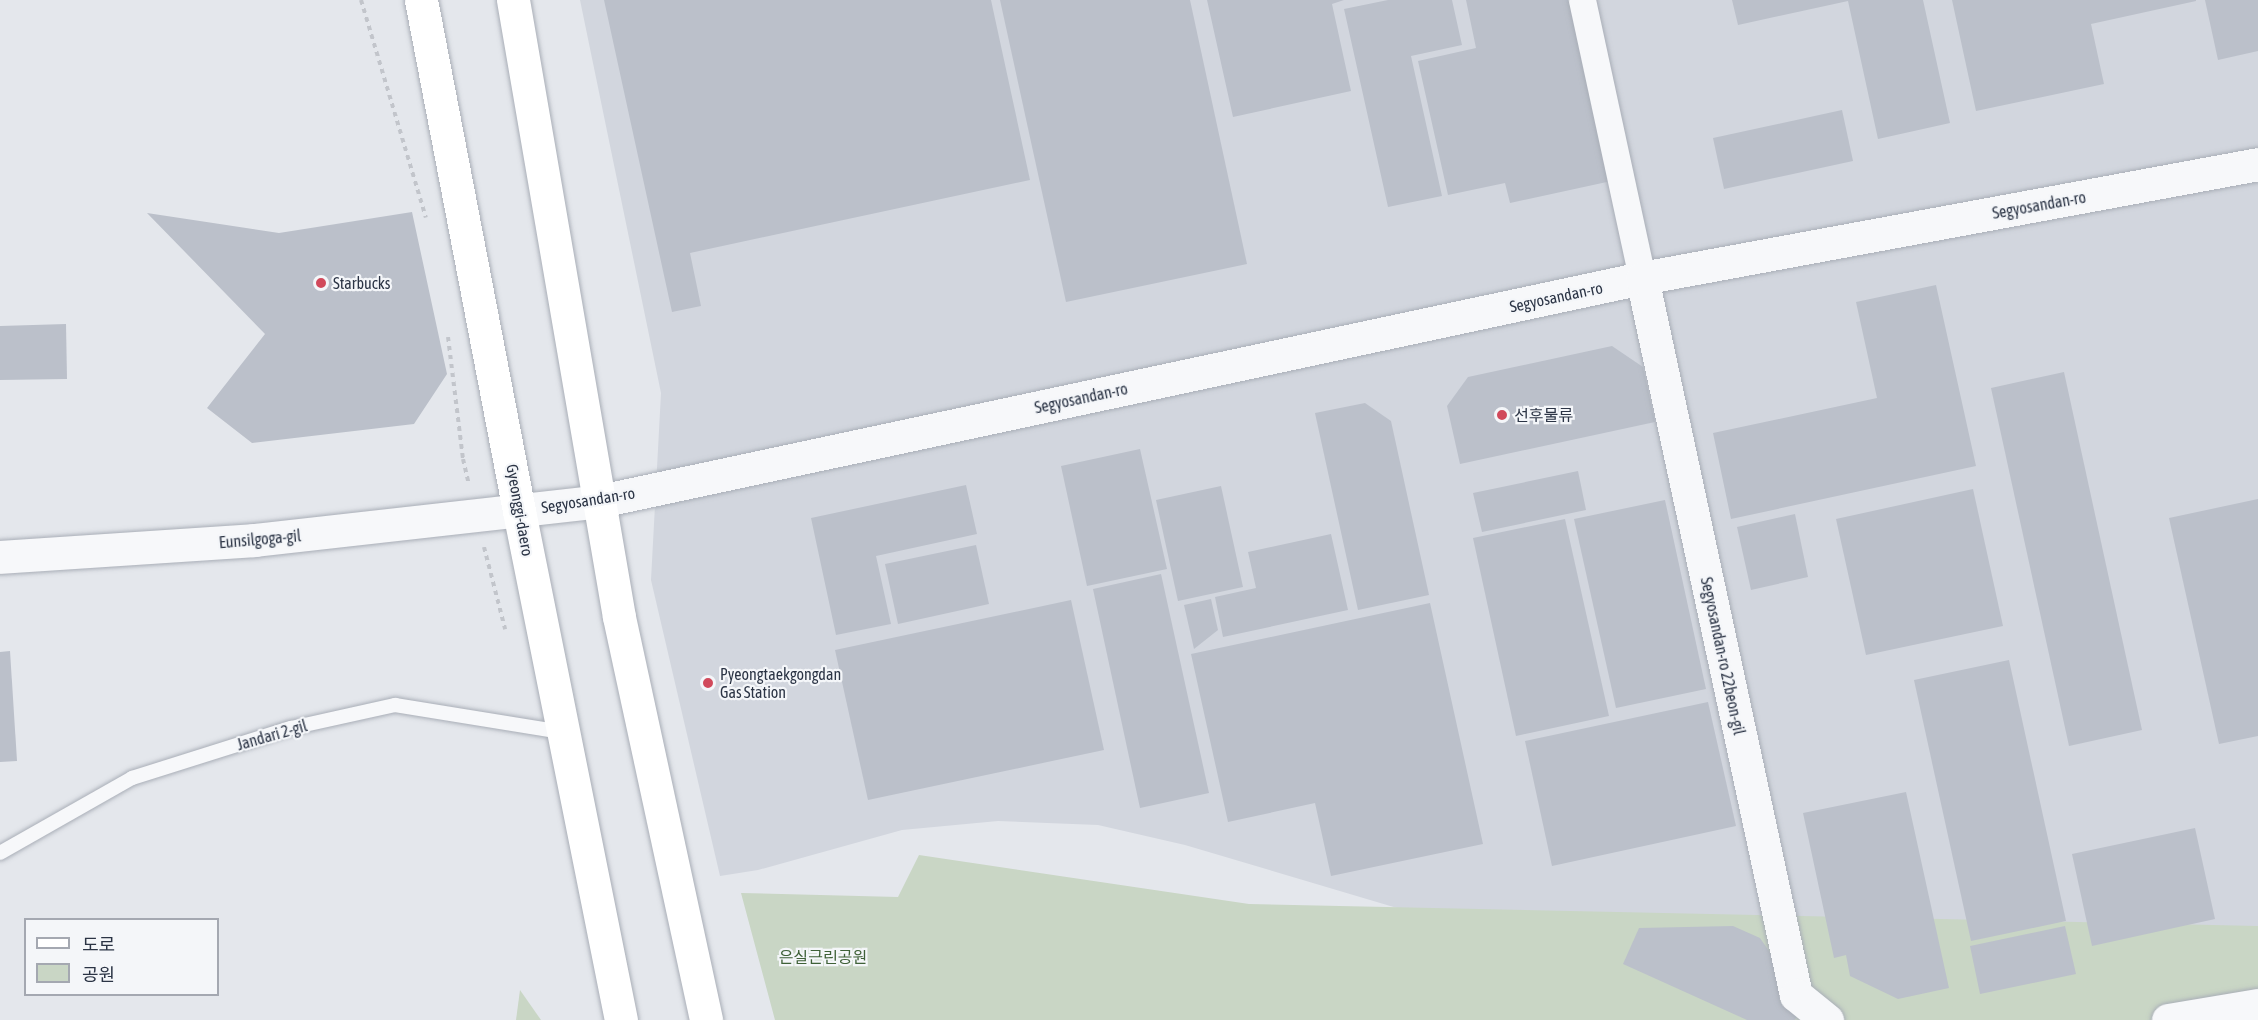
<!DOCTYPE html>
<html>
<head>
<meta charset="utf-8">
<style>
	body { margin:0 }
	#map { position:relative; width:2258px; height:1020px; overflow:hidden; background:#e4e7ec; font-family:"Asap Condensed","Noto Sans KR",sans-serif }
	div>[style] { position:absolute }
	.built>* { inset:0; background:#d2d6de }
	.green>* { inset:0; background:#c9d6c5 }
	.building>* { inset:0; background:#bbc0ca }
	.path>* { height:4px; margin-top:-2px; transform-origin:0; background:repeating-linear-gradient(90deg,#c2c5cb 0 4.5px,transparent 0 9px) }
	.roads { filter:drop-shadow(0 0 2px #a9aeb7) drop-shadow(0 0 2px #a9aeb7) }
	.service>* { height:14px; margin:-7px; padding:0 7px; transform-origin:7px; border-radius:7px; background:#f7f8fa }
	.minor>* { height:27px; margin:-13.5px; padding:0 13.5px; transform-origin:13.5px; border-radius:13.5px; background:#f7f8fa }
	.tertiary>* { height:33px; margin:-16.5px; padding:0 16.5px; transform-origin:16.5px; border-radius:16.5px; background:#f7f8fa }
	.primary>* { height:33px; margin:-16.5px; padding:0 16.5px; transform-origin:16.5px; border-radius:16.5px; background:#fff }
	.dots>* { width:16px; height:16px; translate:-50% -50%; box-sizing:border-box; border:3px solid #f4f6f9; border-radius:50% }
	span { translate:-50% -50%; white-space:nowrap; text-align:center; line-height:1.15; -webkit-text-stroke:4.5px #f4f6f9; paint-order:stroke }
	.street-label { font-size:16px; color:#2b3445 }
	.poi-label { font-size:16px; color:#2b3445 }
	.left { translate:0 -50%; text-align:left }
	.park-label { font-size:16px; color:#3f6138 }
	.legend { position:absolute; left:24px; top:918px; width:195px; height:78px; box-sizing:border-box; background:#f4f6f9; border:2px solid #a4a8b1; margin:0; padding:8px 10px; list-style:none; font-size:18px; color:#2b3445 }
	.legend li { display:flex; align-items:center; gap:12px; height:30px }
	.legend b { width:30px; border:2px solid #a4a8b1 }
</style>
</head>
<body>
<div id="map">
	<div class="built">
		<div style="clip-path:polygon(580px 0,2258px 0,2258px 1020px,1397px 908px,1185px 845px,1098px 825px,998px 821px,902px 830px,758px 870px,720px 876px,651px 580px,661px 393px)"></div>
	</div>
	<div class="green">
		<div style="clip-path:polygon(919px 855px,1249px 904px,2258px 926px,2258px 1020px,775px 1020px,741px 893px,898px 897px)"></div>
		<div style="clip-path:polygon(520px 990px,541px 1020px,516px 1020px)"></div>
	</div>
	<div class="building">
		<div style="clip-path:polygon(604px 0,991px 0,1030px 180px,690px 253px,701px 306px,672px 312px)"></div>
		<div style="clip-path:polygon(1000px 0,1190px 0,1247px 264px,1066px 302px)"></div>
		<div style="clip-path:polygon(1207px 0,1344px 0,1332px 4px,1351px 91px,1233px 117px)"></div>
		<div style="clip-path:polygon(1388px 0,1452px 0,1462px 45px,1411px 56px,1442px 196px,1388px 207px,1344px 9px)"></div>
		<div style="clip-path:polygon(1466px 0,1577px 0,1616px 180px,1510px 203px,1505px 183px,1448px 195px,1418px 61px,1476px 48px)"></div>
		<div style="clip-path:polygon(1732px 0,1923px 0,1950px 123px,1878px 139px,1848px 1px,1738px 25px)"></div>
		<div style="clip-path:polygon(1952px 0,2196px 0,2196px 1px,2091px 24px,2104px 84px,1976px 111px)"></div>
		<div style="clip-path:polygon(2205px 0,2258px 0,2258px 51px,2218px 60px)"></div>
		<div style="clip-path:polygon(1842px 110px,1853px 161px,1724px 189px,1713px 138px)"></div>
		<div style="clip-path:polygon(412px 212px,447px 374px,414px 424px,252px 443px,207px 408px,265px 334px,147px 213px,279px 233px)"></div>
		<div style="clip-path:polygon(1936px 285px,1976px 466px,1731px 519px,1713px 433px,1877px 398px,1856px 302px)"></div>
		<div style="clip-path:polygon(66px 324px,67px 379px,0 380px,0 326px)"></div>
		<div style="clip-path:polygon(1612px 346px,1643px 367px,1655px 422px,1460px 464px,1447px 406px,1468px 377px)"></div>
		<div style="clip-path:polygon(2064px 372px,2142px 730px,2069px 746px,1991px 388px)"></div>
		<div style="clip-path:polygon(1365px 403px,1391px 421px,1429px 595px,1358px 610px,1315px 413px)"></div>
		<div style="clip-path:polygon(1140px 449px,1167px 569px,1087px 586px,1061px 466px)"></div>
		<div style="clip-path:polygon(1578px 471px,1586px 510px,1482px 532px,1473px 493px)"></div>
		<div style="clip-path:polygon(966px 485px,977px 534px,876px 556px,891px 624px,836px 635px,811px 518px)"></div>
		<div style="clip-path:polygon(1221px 486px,1243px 587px,1178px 601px,1156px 500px)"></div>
		<div style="clip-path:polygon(1973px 489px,2003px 626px,1866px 655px,1836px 519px)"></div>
		<div style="clip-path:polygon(2258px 499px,2258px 736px,2219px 744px,2169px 518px)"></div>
		<div style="clip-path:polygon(1665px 500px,1706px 689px,1616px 708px,1574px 519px)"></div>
		<div style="clip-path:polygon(1795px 514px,1808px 577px,1751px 590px,1737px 527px)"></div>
		<div style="clip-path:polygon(1565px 519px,1609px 716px,1516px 736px,1473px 538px)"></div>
		<div style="clip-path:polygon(1331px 534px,1348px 610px,1223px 637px,1215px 597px,1256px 588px,1248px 552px)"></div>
		<div style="clip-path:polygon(976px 545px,989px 604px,898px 624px,885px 564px)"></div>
		<div style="clip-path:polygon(1161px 574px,1209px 793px,1140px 808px,1093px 589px)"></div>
		<div style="clip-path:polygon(1211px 599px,1218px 630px,1194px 649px,1184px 605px)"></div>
		<div style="clip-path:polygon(1071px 600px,1104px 750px,868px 800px,835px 650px)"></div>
		<div style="clip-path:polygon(1430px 603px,1483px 844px,1331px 876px,1315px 803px,1228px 822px,1191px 654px)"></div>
		<div style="clip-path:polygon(10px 651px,17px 761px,0 762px,0 652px)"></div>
		<div style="clip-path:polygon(2009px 660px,2066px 921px,1971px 941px,1914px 680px)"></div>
		<div style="clip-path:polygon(1708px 702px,1736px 826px,1552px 866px,1525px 741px)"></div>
		<div style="clip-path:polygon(1906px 792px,1949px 988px,1898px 999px,1850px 976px,1846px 955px,1834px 958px,1803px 813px)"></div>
		<div style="clip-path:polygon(2195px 828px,2215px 919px,2092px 946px,2072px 854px)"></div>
		<div style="clip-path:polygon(1733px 926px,1760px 938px,1803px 1001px,1795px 1020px,1747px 1020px,1623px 964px,1639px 928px)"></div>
		<div style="clip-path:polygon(2065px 926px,2076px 974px,1980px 994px,1970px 946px)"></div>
	</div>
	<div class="path">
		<div style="left:361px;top:0;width:227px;rotate:73.4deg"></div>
		<div style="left:448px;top:337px;width:123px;rotate:83deg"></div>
		<div style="left:463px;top:459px;width:26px;rotate:77deg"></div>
		<div style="left:484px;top:547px;width:85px;rotate:75.6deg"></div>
	</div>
	<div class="roads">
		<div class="service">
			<div style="left:0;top:853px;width:152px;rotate:-29.6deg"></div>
			<div style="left:132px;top:778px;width:167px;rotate:-17.5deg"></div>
			<div style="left:291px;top:728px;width:107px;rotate:-12.5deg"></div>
			<div style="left:395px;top:705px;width:169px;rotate:9.2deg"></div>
		</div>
		<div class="minor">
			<div style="left:1582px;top:0;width:284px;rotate:77.8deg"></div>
		</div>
		<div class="tertiary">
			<div style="left:1642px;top:278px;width:733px;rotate:77.88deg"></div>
			<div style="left:1796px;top:995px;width:40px;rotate:39deg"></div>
			<div style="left:0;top:557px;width:255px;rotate:-3.8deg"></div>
			<div style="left:254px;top:540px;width:348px;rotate:-6.4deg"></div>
			<div style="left:600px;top:501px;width:1066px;rotate:-12.08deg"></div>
			<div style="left:1642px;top:278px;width:626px;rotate:-10.48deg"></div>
			<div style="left:2168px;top:1020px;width:91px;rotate:-9.5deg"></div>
		</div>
		<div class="primary">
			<div style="left:421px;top:0;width:520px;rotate:79.14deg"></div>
			<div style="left:519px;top:511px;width:519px;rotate:78.67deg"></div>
			<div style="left:513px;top:0;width:626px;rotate:80.25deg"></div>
			<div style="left:619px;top:617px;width:412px;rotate:77.8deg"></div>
		</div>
	</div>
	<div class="dots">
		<div style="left:321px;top:283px;background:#d1495b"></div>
		<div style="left:1502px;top:415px;background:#d1495b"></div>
		<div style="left:708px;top:683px;background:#d1495b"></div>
	</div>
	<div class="street-label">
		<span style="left:2039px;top:205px;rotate:-10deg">Segyosandan-ro</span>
		<span style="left:1556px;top:297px;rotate:-12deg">Segyosandan-ro</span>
		<span style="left:1081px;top:398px;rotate:-12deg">Segyosandan-ro</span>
		<span style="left:588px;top:500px;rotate:-9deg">Segyosandan-ro</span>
		<span style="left:520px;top:510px;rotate:80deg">Gyeonggi-daero</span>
		<span style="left:260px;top:539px;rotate:-5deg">Eunsilgoga-gil</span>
		<span style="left:1723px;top:656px;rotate:78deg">Segyosandan-ro 22beon-gil</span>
		<span style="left:272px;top:735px;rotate:-16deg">Jandari 2-gil</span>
	</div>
	<div class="poi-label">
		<span class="left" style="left:333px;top:283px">Starbucks</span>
		<span class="left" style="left:1514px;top:415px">선후물류</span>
		<span class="left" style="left:720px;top:683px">Pyeongtaekgongdan<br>Gas Station</span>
	</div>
	<div class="park-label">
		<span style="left:823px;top:957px">은실근린공원</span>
	</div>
	<ul class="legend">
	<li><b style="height:8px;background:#fff"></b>도로</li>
	<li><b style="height:16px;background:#c9d6c5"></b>공원</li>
	</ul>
</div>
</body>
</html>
